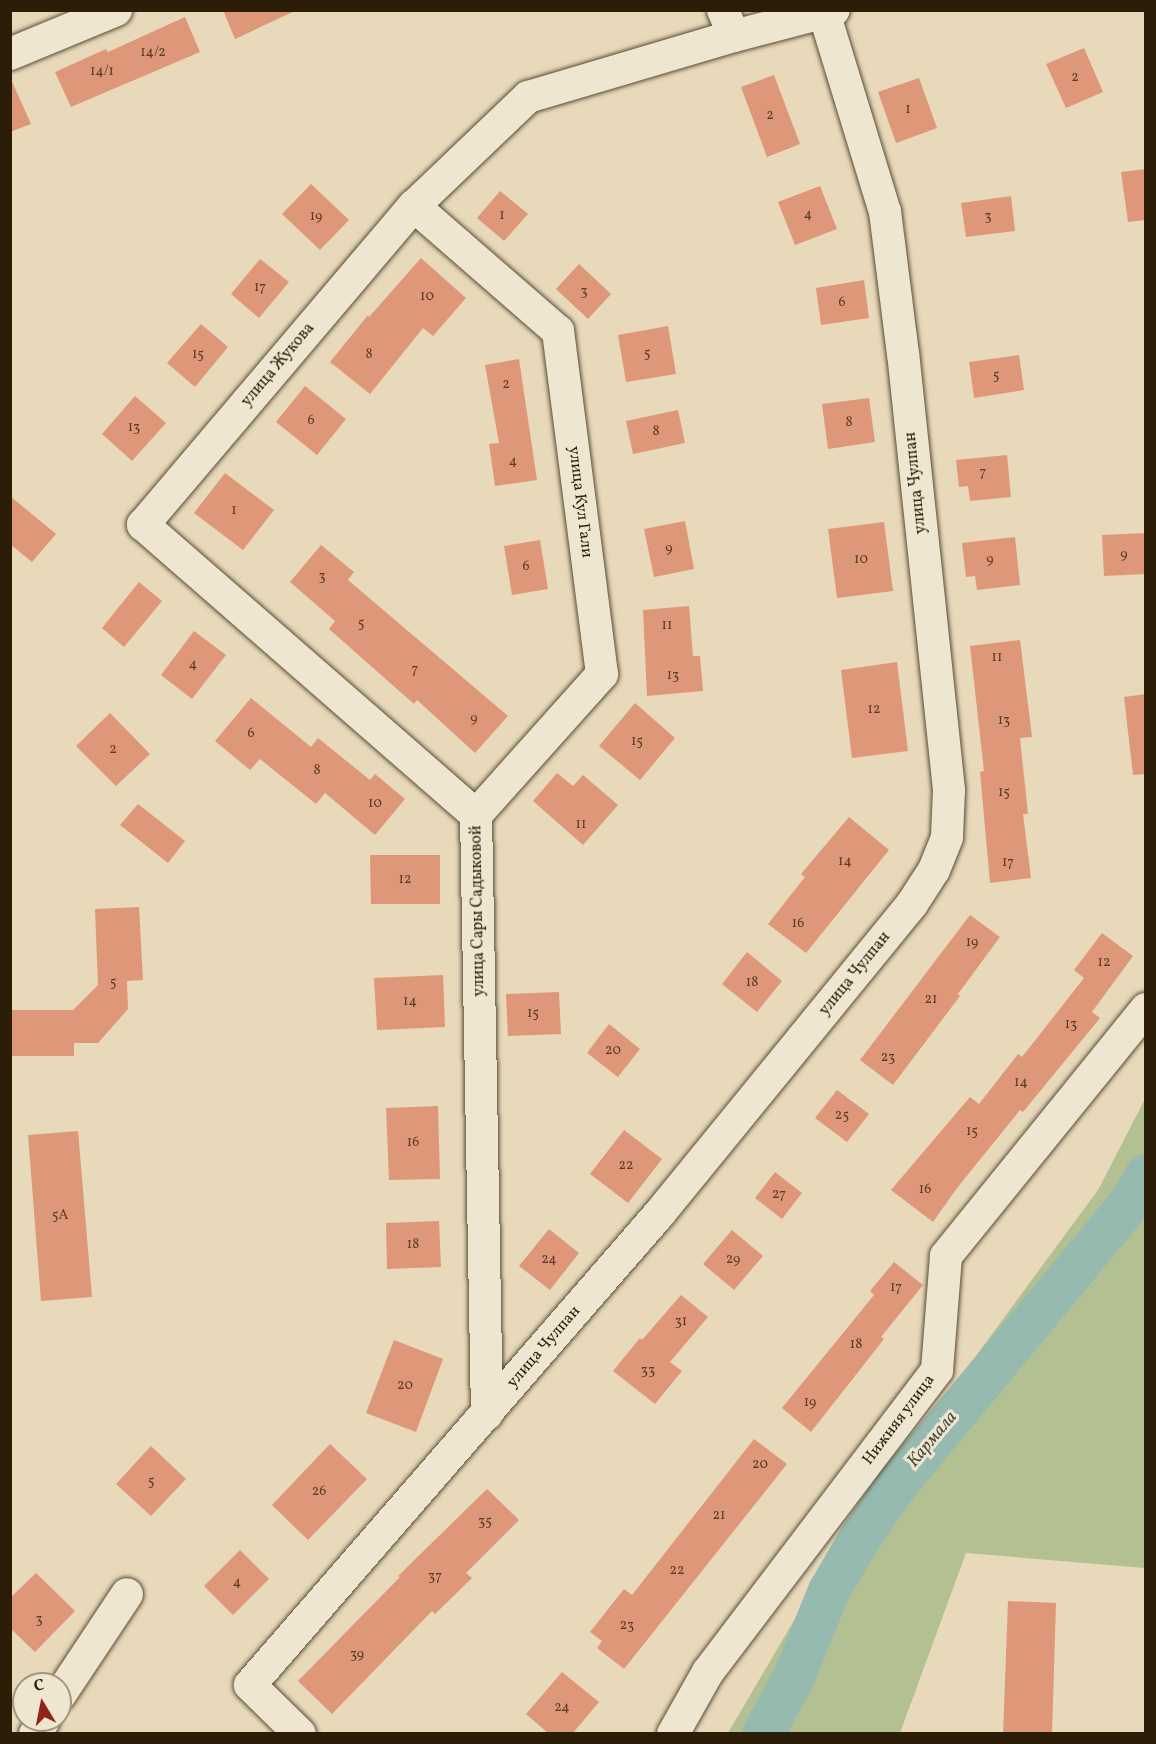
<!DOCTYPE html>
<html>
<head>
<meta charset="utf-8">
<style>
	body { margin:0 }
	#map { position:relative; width:1156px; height:1744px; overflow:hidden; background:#e7d9ba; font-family:Vollkorn,serif }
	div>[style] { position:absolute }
	.green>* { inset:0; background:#b2c092 }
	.river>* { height:42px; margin:-21px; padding:0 21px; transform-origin:21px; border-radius:21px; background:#97bab0 }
	.building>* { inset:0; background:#df977a }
	.roads { filter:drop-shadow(0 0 2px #5b4c35) drop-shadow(0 0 2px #5b4c35) }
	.minor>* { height:32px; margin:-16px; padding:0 16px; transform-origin:16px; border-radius:16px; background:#efe6d2 }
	span { translate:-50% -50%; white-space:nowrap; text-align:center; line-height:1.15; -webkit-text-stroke:6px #efe6d2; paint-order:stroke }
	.number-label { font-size:14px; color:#593c25 }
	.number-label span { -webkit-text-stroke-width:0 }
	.street-label { font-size:16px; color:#2c1d09 }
	.water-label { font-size:18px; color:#4c4c3b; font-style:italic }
	.frame { position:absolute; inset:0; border:12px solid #2c1d09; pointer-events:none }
	.north { position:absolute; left:12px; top:1672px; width:60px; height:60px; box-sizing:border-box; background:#efe6d2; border:2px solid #a19682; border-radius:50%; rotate:350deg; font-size:16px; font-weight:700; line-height:24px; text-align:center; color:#2c1d09 }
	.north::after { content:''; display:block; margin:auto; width:21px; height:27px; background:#8f2418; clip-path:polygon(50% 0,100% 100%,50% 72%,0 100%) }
</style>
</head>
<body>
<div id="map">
	<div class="green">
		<div style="clip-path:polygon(1145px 1099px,1145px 1568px,966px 1553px,900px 1733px,728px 1733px,844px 1535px,1098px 1190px)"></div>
	</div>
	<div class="river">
		<div style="left:763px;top:1734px;width:65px;rotate:-61.5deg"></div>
		<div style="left:794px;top:1677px;width:93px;rotate:-67.9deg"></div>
		<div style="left:829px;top:1591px;width:61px;rotate:-59.7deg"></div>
		<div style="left:860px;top:1538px;width:62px;rotate:-55.5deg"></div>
		<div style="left:895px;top:1487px;width:370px;rotate:-50.4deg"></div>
		<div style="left:1131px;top:1202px;width:31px;rotate:-61deg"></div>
	</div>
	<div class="building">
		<div style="clip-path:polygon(223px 10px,297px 10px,235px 39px)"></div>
		<div style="clip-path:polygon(185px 17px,200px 52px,71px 107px,55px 72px,106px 49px,108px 52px)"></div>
		<div style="clip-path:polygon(1084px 48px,1103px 92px,1066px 108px,1046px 64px)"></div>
		<div style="clip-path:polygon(774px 75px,800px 144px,767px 157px,741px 87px)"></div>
		<div style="clip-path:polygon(10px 77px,31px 124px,10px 132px)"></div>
		<div style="clip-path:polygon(919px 78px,937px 128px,896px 143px,878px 92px)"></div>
		<div style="clip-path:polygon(1146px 169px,1146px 220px,1128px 222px,1121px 172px)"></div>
		<div style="clip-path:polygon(311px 184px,349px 220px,320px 250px,282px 214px)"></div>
		<div style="clip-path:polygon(820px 186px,837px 229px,795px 245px,778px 202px)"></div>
		<div style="clip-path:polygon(500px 191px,528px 214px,504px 241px,477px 218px)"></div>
		<div style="clip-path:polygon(1011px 196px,1015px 231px,966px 237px,961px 203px)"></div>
		<div style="clip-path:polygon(421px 258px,466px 298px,433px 336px,423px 328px,370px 394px,330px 362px,368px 315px,369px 317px)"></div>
		<div style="clip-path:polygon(260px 259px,289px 282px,259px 318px,231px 294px)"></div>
		<div style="clip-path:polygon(579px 264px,611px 294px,588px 319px,556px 289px)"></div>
		<div style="clip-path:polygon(864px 280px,869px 318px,821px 325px,816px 288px)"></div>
		<div style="clip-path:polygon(201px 324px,228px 347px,195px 387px,167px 363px)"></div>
		<div style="clip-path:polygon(668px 326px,676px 374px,626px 382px,618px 335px)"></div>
		<div style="clip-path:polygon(1019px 355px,1024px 390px,974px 398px,969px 362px)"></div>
		<div style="clip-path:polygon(519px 359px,537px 480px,495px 486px,489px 444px,499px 443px,485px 365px)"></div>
		<div style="clip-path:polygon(305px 386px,346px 419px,317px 455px,276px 422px)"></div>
		<div style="clip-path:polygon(135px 396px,166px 423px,132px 461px,102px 434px)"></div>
		<div style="clip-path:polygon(869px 398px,875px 442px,828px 449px,822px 404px)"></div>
		<div style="clip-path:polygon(678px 410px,685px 443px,633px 454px,626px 421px)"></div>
		<div style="clip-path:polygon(1007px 455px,1011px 497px,970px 501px,968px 486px,959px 487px,956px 460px)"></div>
		<div style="clip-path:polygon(225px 473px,274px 510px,243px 550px,194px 513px)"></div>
		<div style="clip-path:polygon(10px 496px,56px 534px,32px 562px,10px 544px)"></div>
		<div style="clip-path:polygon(685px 521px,694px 569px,654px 577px,644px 529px)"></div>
		<div style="clip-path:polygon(884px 522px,893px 591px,837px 598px,828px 529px)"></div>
		<div style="clip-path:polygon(1146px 533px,1146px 574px,1104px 576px,1102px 535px)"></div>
		<div style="clip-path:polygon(1015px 537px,1020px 585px,977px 590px,975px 576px,966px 577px,962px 543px)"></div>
		<div style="clip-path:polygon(540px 540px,548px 589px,512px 595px,504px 546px)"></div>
		<div style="clip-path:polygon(321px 545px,354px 572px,348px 580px,508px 716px,475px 753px,417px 700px,414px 704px,329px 629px,335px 621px,290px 582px)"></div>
		<div style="clip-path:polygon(139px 582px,162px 601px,124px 647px,102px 628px)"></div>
		<div style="clip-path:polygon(689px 606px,693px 656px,700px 656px,703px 691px,647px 696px,643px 610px)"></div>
		<div style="clip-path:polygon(194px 631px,226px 655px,192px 699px,161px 675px)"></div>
		<div style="clip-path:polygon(1020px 640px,1032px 737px,1020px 738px,1028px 814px,1023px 814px,1031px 878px,990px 883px,980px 772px,984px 771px,970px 646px)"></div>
		<div style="clip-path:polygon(897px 662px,908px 751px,852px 758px,841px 670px)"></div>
		<div style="clip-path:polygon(1146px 694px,1146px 774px,1133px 775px,1124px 697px)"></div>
		<div style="clip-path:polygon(251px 698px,311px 747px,318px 738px,370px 780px,375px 774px,405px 799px,375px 835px,325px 793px,316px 804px,260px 759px,250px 770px,215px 741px)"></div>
		<div style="clip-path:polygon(635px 703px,675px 738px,640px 780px,599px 746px)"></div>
		<div style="clip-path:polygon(110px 713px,150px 754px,116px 786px,76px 746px)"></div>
		<div style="clip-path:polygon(557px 773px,573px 786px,583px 775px,618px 805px,583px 845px,533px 801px)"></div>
		<div style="clip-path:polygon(138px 804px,185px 841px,168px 863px,120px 825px)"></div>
		<div style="clip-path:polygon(849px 817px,889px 850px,806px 953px,768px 924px,805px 877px,801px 874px)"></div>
		<div style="clip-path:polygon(370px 855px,440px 855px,440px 904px,371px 904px)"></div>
		<div style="clip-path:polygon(139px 907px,143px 980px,127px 981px,128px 1009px,98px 1043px,74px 1043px,74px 1056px,10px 1056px,10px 1010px,73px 1010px,98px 985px,95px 909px)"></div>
		<div style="clip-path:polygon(970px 915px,1000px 937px,958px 994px,960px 996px,893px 1085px,860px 1060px)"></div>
		<div style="clip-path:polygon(1102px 933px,1133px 956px,1092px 1012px,1100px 1018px,1023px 1112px,1020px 1110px,957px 1188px,933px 1222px,891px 1190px,970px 1097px,979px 1104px,1018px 1054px,1022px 1057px,1084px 978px,1074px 970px)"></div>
		<div style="clip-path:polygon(747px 952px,782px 981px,757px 1012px,722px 984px)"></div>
		<div style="clip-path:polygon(443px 975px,445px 1027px,377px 1030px,374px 978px)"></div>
		<div style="clip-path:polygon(559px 992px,561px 1034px,508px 1036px,506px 994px)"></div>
		<div style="clip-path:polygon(609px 1024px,640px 1049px,618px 1077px,587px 1053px)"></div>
		<div style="clip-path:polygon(837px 1090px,869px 1114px,847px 1142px,815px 1118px)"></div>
		<div style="clip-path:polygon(438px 1106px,440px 1179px,389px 1180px,386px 1108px)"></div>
		<div style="clip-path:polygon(624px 1130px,662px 1159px,628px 1203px,590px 1174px)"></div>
		<div style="clip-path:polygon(78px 1131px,92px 1297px,41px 1301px,28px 1135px)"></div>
		<div style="clip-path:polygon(775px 1172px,802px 1193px,782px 1219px,755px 1198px)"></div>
		<div style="clip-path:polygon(439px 1221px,441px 1267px,387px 1269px,386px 1223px)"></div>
		<div style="clip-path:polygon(549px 1229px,579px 1253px,550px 1290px,519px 1266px)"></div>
		<div style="clip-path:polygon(732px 1230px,763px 1256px,734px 1290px,703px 1264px)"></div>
		<div style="clip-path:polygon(894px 1262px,923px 1285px,881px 1337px,884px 1339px,811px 1432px,782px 1408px,874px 1295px,870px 1291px)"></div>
		<div style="clip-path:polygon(681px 1295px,708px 1317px,670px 1362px,682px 1371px,655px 1404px,613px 1371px,640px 1338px,642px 1340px)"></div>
		<div style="clip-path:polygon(394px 1340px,443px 1359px,416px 1432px,366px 1413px)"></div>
		<div style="clip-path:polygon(754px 1439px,787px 1464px,624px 1669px,597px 1648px,602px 1641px,590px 1632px,624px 1589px,632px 1595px)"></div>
		<div style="clip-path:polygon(330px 1444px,367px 1479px,308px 1540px,272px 1505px)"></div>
		<div style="clip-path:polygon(151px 1446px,186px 1479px,151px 1516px,116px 1484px)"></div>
		<div style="clip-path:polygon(487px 1489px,519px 1520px,466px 1573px,472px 1578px,435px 1614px,432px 1611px,332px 1714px,298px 1681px,400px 1577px,398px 1576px)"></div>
		<div style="clip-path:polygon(240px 1550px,269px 1579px,233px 1615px,204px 1586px)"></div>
		<div style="clip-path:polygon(36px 1573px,75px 1611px,35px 1652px,10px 1628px,10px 1598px)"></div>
		<div style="clip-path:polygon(1008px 1601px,1056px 1603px,1052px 1734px,1003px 1734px)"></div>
		<div style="clip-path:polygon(562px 1672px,599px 1702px,572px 1734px,549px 1734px,526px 1714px)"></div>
	</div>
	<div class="roads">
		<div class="minor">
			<div style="left:723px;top:10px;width:28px;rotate:67deg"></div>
			<div style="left:10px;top:54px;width:115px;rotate:-22.5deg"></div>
			<div style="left:414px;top:206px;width:191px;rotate:41deg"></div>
			<div style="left:558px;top:331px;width:346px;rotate:82.7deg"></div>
			<div style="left:602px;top:674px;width:189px;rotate:131.8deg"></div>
			<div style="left:487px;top:1414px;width:599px;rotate:-91.05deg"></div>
			<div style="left:476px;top:815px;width:442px;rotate:-138.9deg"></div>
			<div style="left:143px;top:525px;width:419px;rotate:-49.7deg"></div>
			<div style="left:414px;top:206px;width:158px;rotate:-43.7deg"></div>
			<div style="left:528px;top:97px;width:215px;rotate:-16.5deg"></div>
			<div style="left:734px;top:36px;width:103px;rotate:-14.6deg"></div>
			<div style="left:60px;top:1695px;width:121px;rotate:-56.4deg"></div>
			<div style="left:35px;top:1734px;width:17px;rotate:-57deg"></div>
			<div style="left:300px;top:1734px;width:70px;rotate:-135.6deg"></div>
			<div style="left:250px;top:1685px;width:625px;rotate:-49.02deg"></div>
			<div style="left:660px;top:1213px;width:399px;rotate:-50.8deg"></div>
			<div style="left:912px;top:904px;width:40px;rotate:-57.1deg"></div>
			<div style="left:934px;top:870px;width:35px;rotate:-68deg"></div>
			<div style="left:947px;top:837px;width:47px;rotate:-87.6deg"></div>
			<div style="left:949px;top:790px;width:438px;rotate:-96deg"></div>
			<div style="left:903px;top:354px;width:143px;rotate:-97.2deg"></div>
			<div style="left:885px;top:212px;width:208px;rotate:-107deg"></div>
			<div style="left:673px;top:1734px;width:71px;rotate:-60.6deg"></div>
			<div style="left:708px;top:1672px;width:379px;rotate:-52.8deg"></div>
			<div style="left:937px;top:1370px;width:114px;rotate:-85.5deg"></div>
			<div style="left:946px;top:1256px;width:318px;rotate:-51deg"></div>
		</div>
	</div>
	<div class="number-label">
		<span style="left:153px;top:53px">14/2</span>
		<span style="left:102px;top:72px">14/1</span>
		<span style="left:1075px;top:78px">2</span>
		<span style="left:908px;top:110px">1</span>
		<span style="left:770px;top:116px">2</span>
		<span style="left:808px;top:215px">4</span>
		<span style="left:502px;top:216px">1</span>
		<span style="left:316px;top:217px">19</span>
		<span style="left:988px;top:217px">3</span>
		<span style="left:260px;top:288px">17</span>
		<span style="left:584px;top:292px">3</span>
		<span style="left:427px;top:297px">10</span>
		<span style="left:842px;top:303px">6</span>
		<span style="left:647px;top:354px">5</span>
		<span style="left:198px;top:355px">15</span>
		<span style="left:369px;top:355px">8</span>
		<span style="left:996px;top:376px">5</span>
		<span style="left:506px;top:385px">2</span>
		<span style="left:311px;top:421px">6</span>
		<span style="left:849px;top:423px">8</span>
		<span style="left:134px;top:428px">13</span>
		<span style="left:656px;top:432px">8</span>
		<span style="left:513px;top:462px">4</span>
		<span style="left:983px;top:473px">7</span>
		<span style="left:234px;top:511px">1</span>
		<span style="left:669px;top:549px">9</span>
		<span style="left:1124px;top:555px">9</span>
		<span style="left:861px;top:560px">10</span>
		<span style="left:990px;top:560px">9</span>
		<span style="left:526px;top:567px">6</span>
		<span style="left:322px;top:577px">3</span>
		<span style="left:361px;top:624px">5</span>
		<span style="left:667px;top:626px">11</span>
		<span style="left:997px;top:658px">11</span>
		<span style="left:193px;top:665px">4</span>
		<span style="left:415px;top:670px">7</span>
		<span style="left:673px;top:676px">13</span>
		<span style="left:874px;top:710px">12</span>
		<span style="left:474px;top:719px">9</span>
		<span style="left:1004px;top:721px">13</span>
		<span style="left:251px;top:734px">6</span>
		<span style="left:637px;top:742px">15</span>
		<span style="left:113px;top:750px">2</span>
		<span style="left:317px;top:771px">8</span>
		<span style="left:1004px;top:793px">15</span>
		<span style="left:375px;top:804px">10</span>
		<span style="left:581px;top:825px">11</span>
		<span style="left:845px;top:862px">14</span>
		<span style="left:1008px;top:863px">17</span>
		<span style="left:405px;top:880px">12</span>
		<span style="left:798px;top:924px">16</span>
		<span style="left:972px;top:943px">19</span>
		<span style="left:1104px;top:963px">12</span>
		<span style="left:113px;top:983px">5</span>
		<span style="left:752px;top:983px">18</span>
		<span style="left:931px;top:1000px">21</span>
		<span style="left:410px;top:1002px">14</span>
		<span style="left:533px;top:1014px">15</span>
		<span style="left:1071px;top:1025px">13</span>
		<span style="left:613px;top:1051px">20</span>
		<span style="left:888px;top:1058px">23</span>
		<span style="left:1021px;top:1083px">14</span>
		<span style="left:842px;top:1116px">25</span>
		<span style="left:972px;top:1132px">15</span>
		<span style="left:413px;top:1143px">16</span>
		<span style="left:626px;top:1166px">22</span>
		<span style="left:925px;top:1190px">16</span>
		<span style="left:779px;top:1195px">27</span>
		<span style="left:60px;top:1216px">5А</span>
		<span style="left:413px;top:1245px">18</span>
		<span style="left:549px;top:1260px">24</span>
		<span style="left:733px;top:1260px">29</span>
		<span style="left:896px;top:1288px">17</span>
		<span style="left:681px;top:1322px">31</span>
		<span style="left:856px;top:1345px">18</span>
		<span style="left:648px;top:1371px">33</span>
		<span style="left:405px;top:1386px">20</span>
		<span style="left:810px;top:1403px">19</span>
		<span style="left:760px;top:1465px">20</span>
		<span style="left:151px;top:1482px">5</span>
		<span style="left:319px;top:1492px">26</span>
		<span style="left:719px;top:1516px">21</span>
		<span style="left:485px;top:1522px">35</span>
		<span style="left:677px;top:1571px">22</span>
		<span style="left:435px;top:1577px">37</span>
		<span style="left:237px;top:1583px">4</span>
		<span style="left:39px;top:1620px">3</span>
		<span style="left:627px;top:1626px">23</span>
		<span style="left:357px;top:1655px">39</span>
		<span style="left:562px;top:1708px">24</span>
	</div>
	<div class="street-label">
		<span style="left:278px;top:365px;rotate:-50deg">улица Жукова</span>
		<span style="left:916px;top:483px;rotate:-96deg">улица Чулпан</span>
		<span style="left:580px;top:502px;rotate:83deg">улица Кул Гали</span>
		<span style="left:478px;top:911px;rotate:-91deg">улица Сары Садыковой</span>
		<span style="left:855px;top:974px;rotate:-51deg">улица Чулпан</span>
		<span style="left:544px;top:1347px;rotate:-49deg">улица Чулпан</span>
		<span style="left:899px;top:1420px;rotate:-53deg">Нижняя улица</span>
	</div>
	<div class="water-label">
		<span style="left:933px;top:1440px;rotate:-50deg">Кармала</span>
	</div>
	<div class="frame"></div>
	<div class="north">С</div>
</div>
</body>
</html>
